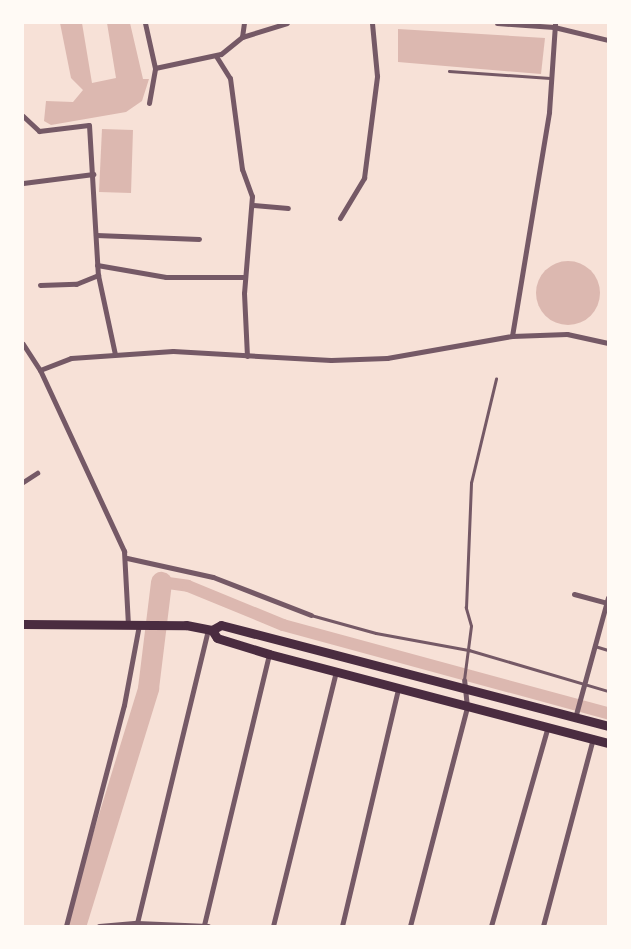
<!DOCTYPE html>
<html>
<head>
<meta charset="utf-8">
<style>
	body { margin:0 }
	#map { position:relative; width:631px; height:949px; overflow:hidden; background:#f7e1d7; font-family:Cabin,sans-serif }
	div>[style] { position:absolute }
	.water>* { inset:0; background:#dcb8b0 }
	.round { border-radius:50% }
	.canal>* { height:12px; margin:-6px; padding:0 6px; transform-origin:6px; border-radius:6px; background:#dcb8b0 }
	.river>* { height:21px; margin:-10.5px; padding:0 10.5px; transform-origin:10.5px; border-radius:10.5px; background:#dcb8b0 }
	.service>* { height:2.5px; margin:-1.25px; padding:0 1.25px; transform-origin:1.25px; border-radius:1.25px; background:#755966 }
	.minor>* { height:5px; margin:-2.5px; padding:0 2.5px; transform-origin:2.5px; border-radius:2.5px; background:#755966 }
	.primary>* { height:9px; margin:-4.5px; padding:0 4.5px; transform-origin:4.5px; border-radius:4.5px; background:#4a2c40 }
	span { translate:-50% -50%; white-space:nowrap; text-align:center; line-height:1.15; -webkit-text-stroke:5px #fffaf5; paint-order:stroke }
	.frame { position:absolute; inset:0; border:24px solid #fffaf5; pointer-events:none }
</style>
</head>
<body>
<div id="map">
	<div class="water">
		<div style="clip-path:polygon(60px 23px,82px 23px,92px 83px,116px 78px,107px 23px,130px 23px,143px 79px,149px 79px,142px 101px,126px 112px,51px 125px,44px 121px,46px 101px,73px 102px,83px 90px,71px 78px)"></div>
		<div style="clip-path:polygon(398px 29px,545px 38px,541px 74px,398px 62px)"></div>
		<div style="clip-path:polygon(102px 129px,133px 130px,131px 193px,99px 192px)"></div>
		<div class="round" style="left:536px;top:261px;width:64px;height:64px"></div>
	</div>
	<div class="canal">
		<div style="left:161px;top:582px;width:27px;rotate:8deg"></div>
		<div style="left:188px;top:586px;width:103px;rotate:22.3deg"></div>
		<div style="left:283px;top:625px;width:337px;rotate:15.2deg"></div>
	</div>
	<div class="river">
		<div style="left:75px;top:926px;width:249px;rotate:-72.9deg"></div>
		<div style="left:148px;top:688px;width:107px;rotate:-83deg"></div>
	</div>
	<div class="service">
		<div style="left:449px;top:71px;width:101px;rotate:4deg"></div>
		<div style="left:311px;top:615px;width:67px;rotate:15.5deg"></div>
		<div style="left:376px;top:633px;width:95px;rotate:10.4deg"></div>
		<div style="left:469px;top:650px;width:145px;rotate:16.4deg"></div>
		<div style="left:595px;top:646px;width:14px;rotate:17deg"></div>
		<div style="left:464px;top:680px;width:54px;rotate:-82.6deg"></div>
		<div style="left:471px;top:626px;width:19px;rotate:-106deg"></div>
		<div style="left:466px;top:608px;width:125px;rotate:-87.7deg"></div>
		<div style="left:471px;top:483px;width:107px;rotate:-76.5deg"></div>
	</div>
	<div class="minor">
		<div style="left:145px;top:23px;width:46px;rotate:77.5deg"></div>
		<div style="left:497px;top:23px;width:57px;rotate:4deg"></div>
		<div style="left:554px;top:27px;width:56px;rotate:13.5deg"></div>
		<div style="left:242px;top:37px;width:14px;rotate:-82deg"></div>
		<div style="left:216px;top:56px;width:26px;rotate:58deg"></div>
		<div style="left:230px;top:78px;width:92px;rotate:82.5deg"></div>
		<div style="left:242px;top:169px;width:29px;rotate:70deg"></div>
		<div style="left:252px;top:196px;width:97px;rotate:94.7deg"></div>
		<div style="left:244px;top:293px;width:63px;rotate:87.3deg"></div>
		<div style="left:149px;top:103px;width:36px;rotate:-80deg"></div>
		<div style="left:155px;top:68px;width:67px;rotate:-12deg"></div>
		<div style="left:221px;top:54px;width:27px;rotate:-39deg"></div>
		<div style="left:242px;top:37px;width:47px;rotate:-17.3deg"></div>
		<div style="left:23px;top:116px;width:22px;rotate:43deg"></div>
		<div style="left:39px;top:131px;width:50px;rotate:-6.8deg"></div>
		<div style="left:89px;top:125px;width:150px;rotate:86.6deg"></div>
		<div style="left:98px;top:275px;width:81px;rotate:77.9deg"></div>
		<div style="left:23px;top:183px;width:71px;rotate:-7.3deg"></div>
		<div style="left:253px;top:205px;width:35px;rotate:5deg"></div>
		<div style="left:340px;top:218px;width:47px;rotate:-59deg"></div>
		<div style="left:364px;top:178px;width:103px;rotate:-82.7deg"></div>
		<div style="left:377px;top:76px;width:53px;rotate:-95.4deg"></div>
		<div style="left:96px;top:235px;width:103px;rotate:2.2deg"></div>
		<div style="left:97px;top:265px;width:70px;rotate:9.9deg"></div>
		<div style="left:166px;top:277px;width:79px"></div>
		<div style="left:40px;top:285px;width:36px;rotate:-2deg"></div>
		<div style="left:76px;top:284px;width:24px;rotate:-22deg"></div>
		<div style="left:512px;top:336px;width:227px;rotate:-80.6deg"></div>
		<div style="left:549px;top:112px;width:89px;rotate:-86.1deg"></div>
		<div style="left:23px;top:344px;width:31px;rotate:57deg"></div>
		<div style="left:40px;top:370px;width:33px;rotate:-21deg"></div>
		<div style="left:71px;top:358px;width:102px;rotate:-3.9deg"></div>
		<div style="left:173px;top:351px;width:158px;rotate:3.3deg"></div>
		<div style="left:331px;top:360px;width:56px;rotate:-2deg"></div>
		<div style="left:387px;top:358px;width:127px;rotate:-10deg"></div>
		<div style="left:512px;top:336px;width:55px;rotate:-2.1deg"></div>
		<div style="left:567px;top:334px;width:42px;rotate:12.4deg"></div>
		<div style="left:40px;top:370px;width:200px;rotate:65.1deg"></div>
		<div style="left:124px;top:551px;width:73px;rotate:86.9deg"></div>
		<div style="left:23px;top:482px;width:17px;rotate:-33deg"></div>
		<div style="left:127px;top:558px;width:88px;rotate:12.5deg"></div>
		<div style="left:213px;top:577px;width:105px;rotate:21.2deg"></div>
		<div style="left:574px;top:594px;width:35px;rotate:15deg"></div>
		<div style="left:575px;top:718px;width:125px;rotate:-74.7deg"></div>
		<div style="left:137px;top:923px;width:71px;rotate:2.4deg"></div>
		<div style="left:204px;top:925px;width:279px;rotate:-76.5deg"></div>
		<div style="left:66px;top:926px;width:228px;rotate:-75.3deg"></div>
		<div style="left:124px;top:705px;width:81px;rotate:-79.4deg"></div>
		<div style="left:99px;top:926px;width:38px;rotate:-5deg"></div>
		<div style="left:137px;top:923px;width:302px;rotate:-76.4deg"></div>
		<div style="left:273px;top:926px;width:262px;rotate:-76.1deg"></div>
		<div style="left:342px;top:926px;width:243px;rotate:-76.7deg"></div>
		<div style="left:410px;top:926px;width:226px;rotate:-75.4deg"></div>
		<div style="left:467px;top:707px;width:27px;rotate:-96deg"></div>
		<div style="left:491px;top:926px;width:208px;rotate:-74.1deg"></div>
		<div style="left:543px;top:926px;width:195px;rotate:-75.1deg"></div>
	</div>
	<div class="primary">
		<div style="left:23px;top:624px;width:163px;rotate:0.4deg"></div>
		<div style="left:186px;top:625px;width:26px;rotate:11deg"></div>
		<div style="left:212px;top:630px;width:10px;rotate:-29deg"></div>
		<div style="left:221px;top:625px;width:400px;rotate:14.6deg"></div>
		<div style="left:212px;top:630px;width:9px;rotate:58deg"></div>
		<div style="left:217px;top:638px;width:54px;rotate:17.1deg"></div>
		<div style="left:269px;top:654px;width:350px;rotate:14.7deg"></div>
	</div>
	<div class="frame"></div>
</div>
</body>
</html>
